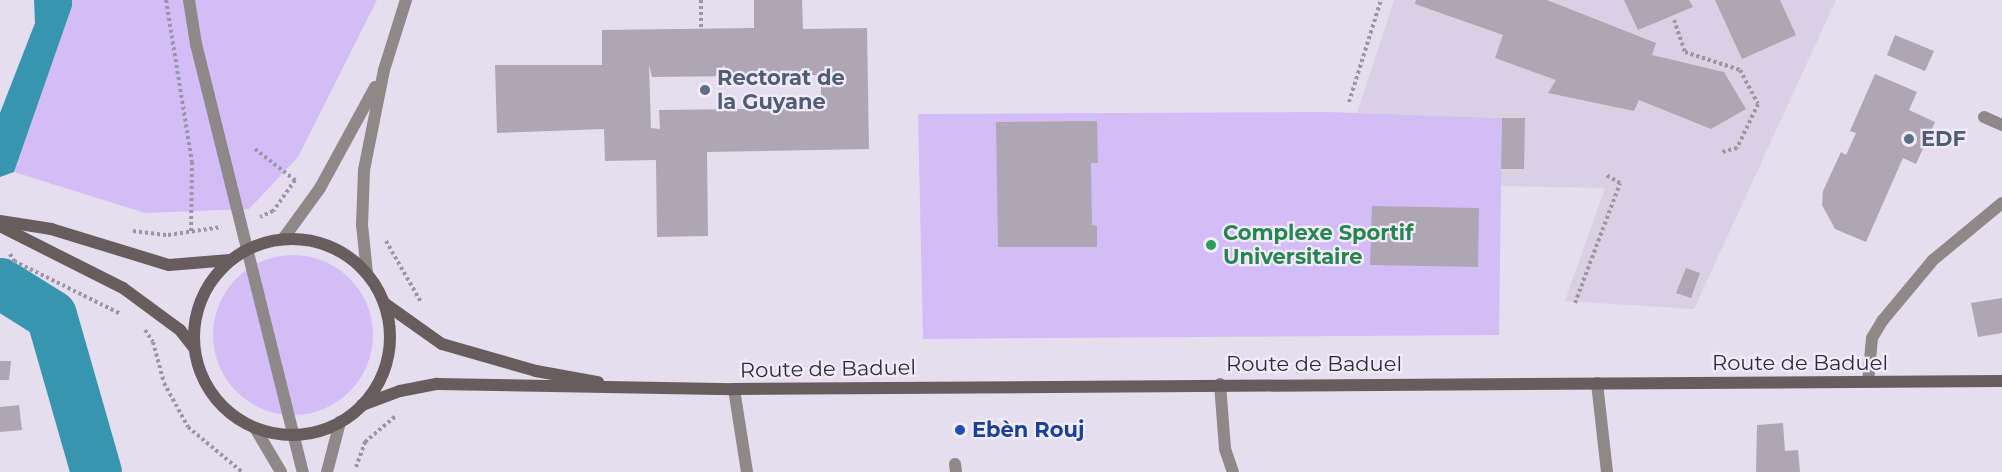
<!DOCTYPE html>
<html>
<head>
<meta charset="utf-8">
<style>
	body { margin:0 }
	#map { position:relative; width:2002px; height:472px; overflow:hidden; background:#e5deef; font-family:Montserrat,sans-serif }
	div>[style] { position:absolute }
	.education>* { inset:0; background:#d9d0e4 }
	.green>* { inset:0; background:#d4bdf7 }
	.round { border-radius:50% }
	.water>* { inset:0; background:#3895b0 }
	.river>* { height:51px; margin:-25.5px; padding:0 25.5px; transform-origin:25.5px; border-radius:25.5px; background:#3895b0 }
	.building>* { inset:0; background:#afa6b5 }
	.path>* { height:4px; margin-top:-2px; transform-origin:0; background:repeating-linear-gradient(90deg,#9b96a2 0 3px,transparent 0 6px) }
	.lane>* { height:12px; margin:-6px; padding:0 6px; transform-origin:6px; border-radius:6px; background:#8f8788 }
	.street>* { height:12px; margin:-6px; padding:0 6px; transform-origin:6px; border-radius:6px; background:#8f8788 }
	.secondary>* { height:12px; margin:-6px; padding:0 6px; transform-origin:6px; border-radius:6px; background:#685c5e }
	.secondary>.ring { margin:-6px; padding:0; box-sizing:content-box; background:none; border:12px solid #685c5e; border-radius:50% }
	.dots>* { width:16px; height:16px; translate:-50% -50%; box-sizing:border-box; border:3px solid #f2ebfd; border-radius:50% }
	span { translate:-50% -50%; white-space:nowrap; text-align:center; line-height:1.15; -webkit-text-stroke:4.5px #f2ebfd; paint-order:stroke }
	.service-label { font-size:21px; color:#4e5e75; font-weight:700 }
	.left { translate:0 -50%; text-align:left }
	.leisure-label { font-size:21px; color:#27864d; font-weight:700 }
	.street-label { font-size:21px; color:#2e2c32 }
	.transit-label { font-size:21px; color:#164399; font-weight:700 }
</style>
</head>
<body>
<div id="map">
	<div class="education">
		<div style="clip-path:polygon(1394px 0,1836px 0,1694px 309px,1565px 301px,1605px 188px,1501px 186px,1502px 118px,1357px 113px)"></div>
	</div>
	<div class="green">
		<div style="clip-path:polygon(72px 0,377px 0,298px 157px,249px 209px,145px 213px,14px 172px)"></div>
		<div style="clip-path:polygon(1327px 112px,1502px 118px,1499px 335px,923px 339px,918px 114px)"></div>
		<div class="round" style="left:213px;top:255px;width:160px;height:160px"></div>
	</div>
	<div class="water">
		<div style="clip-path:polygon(34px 0,72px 0,72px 6px,14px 172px,0 177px,0 113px,35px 23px)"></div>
	</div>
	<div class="river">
		<div style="left:0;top:283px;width:60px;rotate:32.1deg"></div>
		<div style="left:51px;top:315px;width:163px;rotate:74deg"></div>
	</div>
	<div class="building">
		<div style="clip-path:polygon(evenodd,754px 0,802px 0,803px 29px,867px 28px,869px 149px,707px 152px,708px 236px,657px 237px,656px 160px,605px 161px,604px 129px,497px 133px,495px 65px,602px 65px,602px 30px,754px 28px,754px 0,649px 65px,652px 77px,821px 75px,821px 108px,659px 110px,660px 129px,651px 128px,649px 65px)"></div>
		<div style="clip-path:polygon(1416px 0,1547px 0,1656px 43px,1652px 55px,1724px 72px,1746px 109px,1711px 129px,1639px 100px,1634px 111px,1548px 93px,1556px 80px,1495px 58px,1503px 35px,1415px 4px)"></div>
		<div style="clip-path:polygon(1624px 0,1689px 0,1693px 7px,1638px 30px)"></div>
		<div style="clip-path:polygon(1715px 0,1780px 0,1796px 35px,1742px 59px)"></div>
		<div style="clip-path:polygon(1895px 35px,1934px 51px,1925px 71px,1887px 55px)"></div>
		<div style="clip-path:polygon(1875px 74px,1917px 92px,1909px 110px,1935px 122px,1916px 164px,1903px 158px,1866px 242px,1835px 229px,1822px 205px,1823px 191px,1841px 152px,1846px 155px,1856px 133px,1850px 131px)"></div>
		<div style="clip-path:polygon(1502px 118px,1525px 118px,1524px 169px,1501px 169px)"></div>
		<div style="clip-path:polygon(1097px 121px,1098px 163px,1091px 163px,1092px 225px,1097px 226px,1097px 247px,998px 247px,996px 122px)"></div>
		<div style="clip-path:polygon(1372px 206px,1479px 208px,1478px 267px,1370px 265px)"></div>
		<div style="clip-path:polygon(1686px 268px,1700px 273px,1691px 298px,1676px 293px)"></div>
		<div style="clip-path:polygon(2002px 298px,2002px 333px,1978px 337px,1971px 303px)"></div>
		<div style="clip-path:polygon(0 361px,11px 361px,9px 380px,0 380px)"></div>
		<div style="clip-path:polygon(19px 405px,22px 430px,0 432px,0 407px)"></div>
		<div style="clip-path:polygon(1783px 423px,1785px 451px,1798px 450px,1800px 472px,1756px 472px,1757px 425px)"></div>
	</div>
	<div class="path">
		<div style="left:166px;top:0;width:164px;rotate:80.9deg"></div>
		<div style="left:192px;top:162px;width:69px;rotate:90.8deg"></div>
		<div style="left:701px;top:0;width:29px;rotate:90deg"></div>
		<div style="left:1674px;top:20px;width:34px;rotate:71deg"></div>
		<div style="left:1685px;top:52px;width:58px;rotate:18.1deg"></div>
		<div style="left:1740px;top:70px;width:38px;rotate:62deg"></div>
		<div style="left:1758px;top:104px;width:49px;rotate:115.5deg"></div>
		<div style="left:1737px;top:148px;width:16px;rotate:165deg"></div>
		<div style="left:1349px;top:102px;width:107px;rotate:-72.6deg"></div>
		<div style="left:255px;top:149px;width:51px;rotate:37.8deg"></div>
		<div style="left:295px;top:180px;width:38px;rotate:125deg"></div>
		<div style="left:273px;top:211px;width:14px;rotate:155deg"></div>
		<div style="left:133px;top:231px;width:35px;rotate:7deg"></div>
		<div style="left:168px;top:235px;width:54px;rotate:-8.6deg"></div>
		<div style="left:386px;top:241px;width:70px;rotate:60.2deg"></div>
		<div style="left:10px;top:254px;width:8px;rotate:60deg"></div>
		<div style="left:14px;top:261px;width:119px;rotate:26.4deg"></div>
		<div style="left:1575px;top:303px;width:128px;rotate:-69.4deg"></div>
		<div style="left:1620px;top:183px;width:16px;rotate:-150deg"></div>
		<div style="left:145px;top:330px;width:14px;rotate:56deg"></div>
		<div style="left:153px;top:342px;width:42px;rotate:75deg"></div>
		<div style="left:164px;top:383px;width:50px;rotate:61.4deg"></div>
		<div style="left:188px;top:427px;width:70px;rotate:39.8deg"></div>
		<div style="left:356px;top:467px;width:27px;rotate:-70deg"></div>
		<div style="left:365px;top:442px;width:42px;rotate:-40.2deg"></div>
	</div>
	<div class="lane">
		<div style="left:189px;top:0;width:45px;rotate:81deg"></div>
		<div style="left:196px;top:44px;width:441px;rotate:76deg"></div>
		<div style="left:1984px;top:117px;width:20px;rotate:24deg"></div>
		<div style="left:1597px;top:383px;width:90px;rotate:83.6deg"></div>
		<div style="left:255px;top:428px;width:51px;rotate:59.4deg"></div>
		<div style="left:955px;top:464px;width:8px;rotate:83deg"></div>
		<div style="left:327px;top:472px;width:52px;rotate:-75.4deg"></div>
	</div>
	<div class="street">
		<div style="left:283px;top:239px;width:63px;rotate:-54deg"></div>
		<div style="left:320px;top:188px;width:115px;rotate:-61.4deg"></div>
		<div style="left:367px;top:273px;width:48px;rotate:-95.9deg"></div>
		<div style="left:362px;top:225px;width:55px;rotate:-87.9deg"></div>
		<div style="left:364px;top:170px;width:102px;rotate:-78.7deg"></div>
		<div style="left:384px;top:70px;width:73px;rotate:-72.6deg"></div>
		<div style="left:1868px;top:382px;width:44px;rotate:-84.8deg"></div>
		<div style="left:1872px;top:338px;width:21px;rotate:-59deg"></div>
		<div style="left:1883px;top:320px;width:78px;rotate:-50.2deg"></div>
		<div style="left:1933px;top:260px;width:89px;rotate:-39.6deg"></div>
		<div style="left:1220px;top:384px;width:65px;rotate:85.6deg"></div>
		<div style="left:1225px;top:449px;width:24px;rotate:71deg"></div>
		<div style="left:734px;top:389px;width:84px;rotate:81.1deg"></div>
	</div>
	<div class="secondary">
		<div style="left:0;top:221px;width:52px;rotate:8.9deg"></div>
		<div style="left:51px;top:229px;width:123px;rotate:17deg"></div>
		<div style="left:169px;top:265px;width:61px;rotate:-4.7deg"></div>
		<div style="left:0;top:226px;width:138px;rotate:26.8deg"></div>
		<div style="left:123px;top:288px;width:71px;rotate:36.4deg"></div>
		<div style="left:180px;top:330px;width:23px;rotate:52deg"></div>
		<div class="ring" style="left:194px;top:239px;width:184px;height:184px"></div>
		<div style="left:384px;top:303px;width:71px;rotate:35.3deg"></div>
		<div style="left:442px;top:344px;width:98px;rotate:16deg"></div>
		<div style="left:536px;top:371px;width:63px;rotate:10.1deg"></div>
		<div style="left:362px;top:405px;width:40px;rotate:-20.2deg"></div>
		<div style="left:400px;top:391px;width:38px;rotate:-11deg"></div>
		<div style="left:437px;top:384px;width:297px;rotate:1deg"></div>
		<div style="left:734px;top:389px;width:1268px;rotate:-0.36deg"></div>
	</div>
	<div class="dots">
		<div style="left:705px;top:90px;background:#5c6f8a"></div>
		<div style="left:1909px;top:139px;background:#5c6f8a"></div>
		<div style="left:1211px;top:245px;background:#2e9e5b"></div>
		<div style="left:960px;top:430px;background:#1a4fb4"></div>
	</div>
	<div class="service-label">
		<span class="left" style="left:717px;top:90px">Rectorat de<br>la Guyane</span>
		<span class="left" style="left:1921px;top:139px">EDF</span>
	</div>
	<div class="leisure-label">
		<span class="left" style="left:1223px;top:245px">Complexe Sportif<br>Universitaire</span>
	</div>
	<div class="street-label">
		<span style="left:1800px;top:363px">Route de Baduel</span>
		<span style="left:1314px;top:364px">Route de Baduel</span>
		<span style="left:828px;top:369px;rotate:-1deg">Route de Baduel</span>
	</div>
	<div class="transit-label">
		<span class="left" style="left:972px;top:430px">Ebèn Rouj</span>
	</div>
</div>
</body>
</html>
